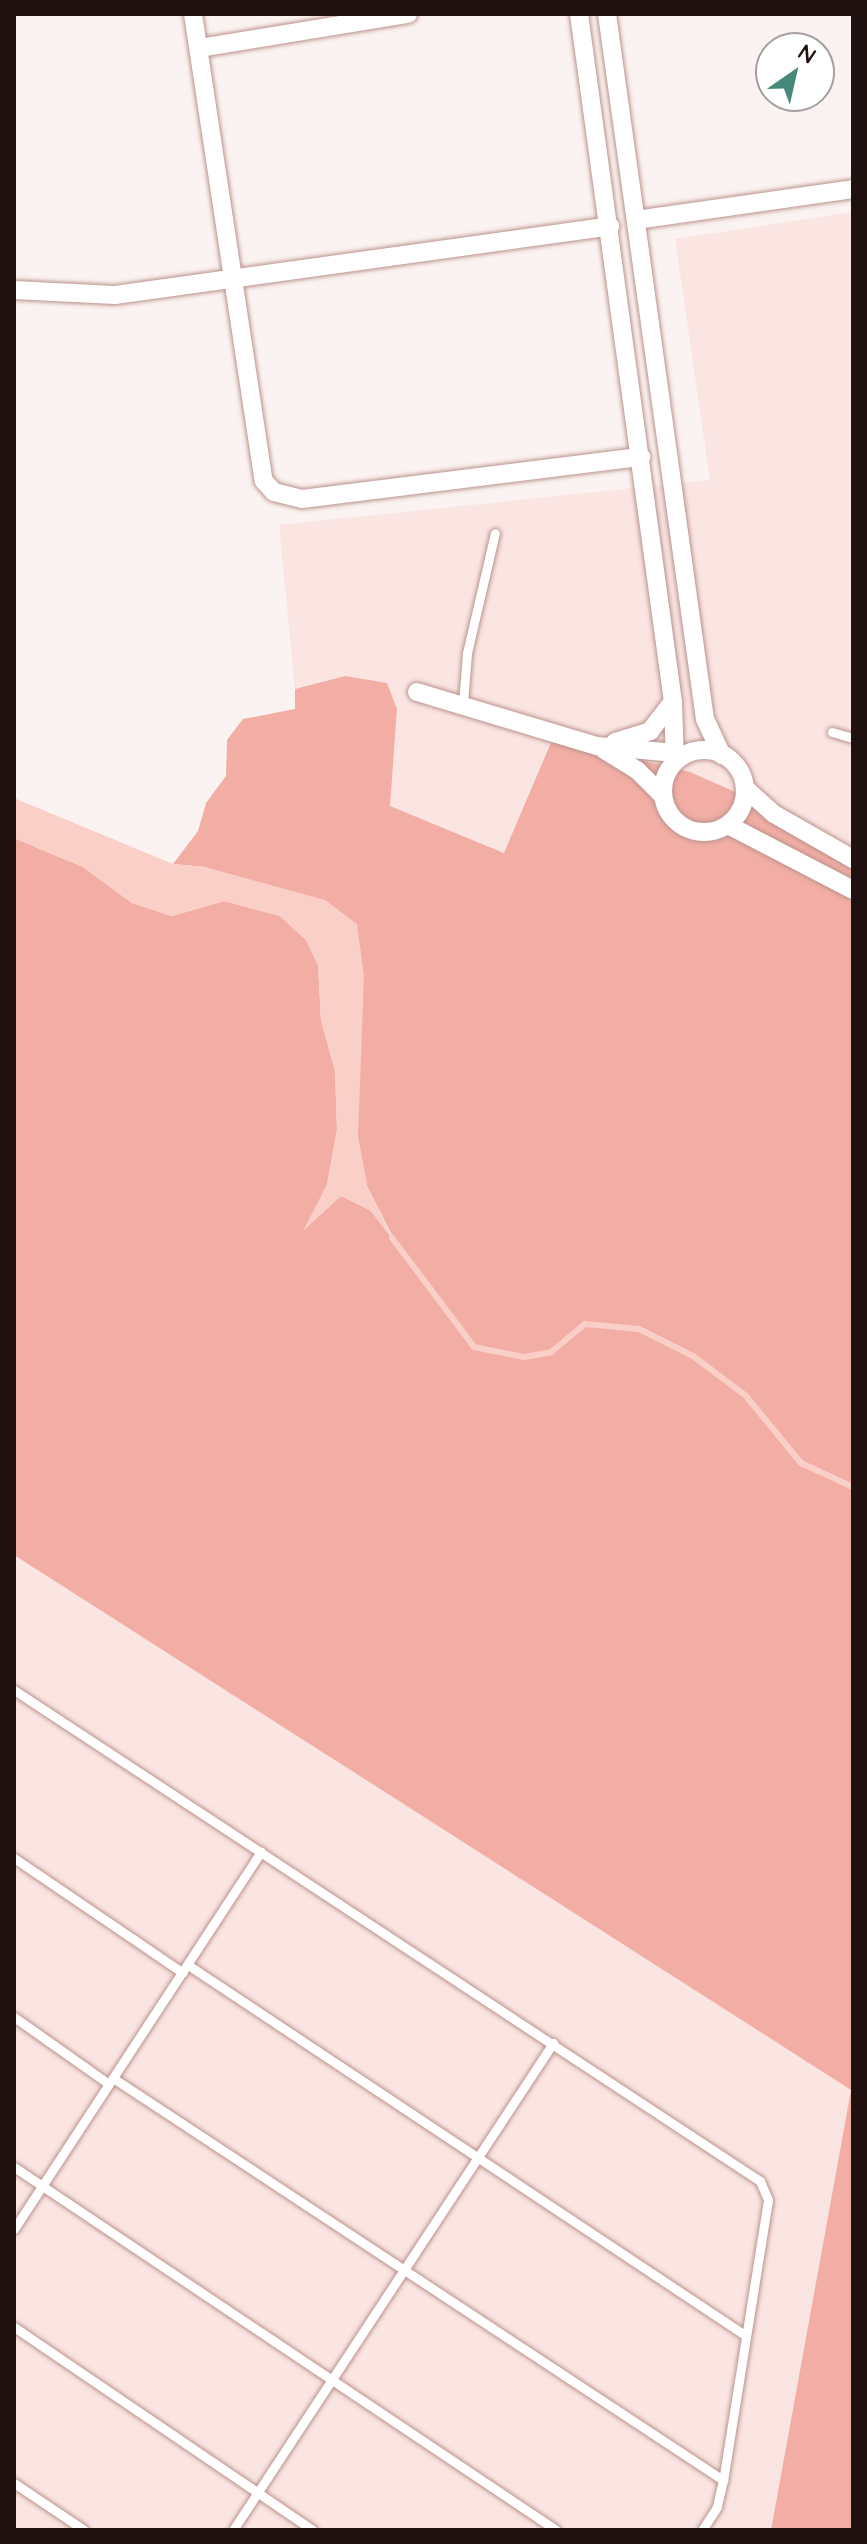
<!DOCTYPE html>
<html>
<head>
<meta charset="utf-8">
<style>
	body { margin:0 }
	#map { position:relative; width:867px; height:2544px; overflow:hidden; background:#fbf3f1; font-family:Quicksand,sans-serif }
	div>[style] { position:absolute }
	.built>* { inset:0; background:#fae5e2 }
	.green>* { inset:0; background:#f2aea5 }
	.water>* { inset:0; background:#facfc8 }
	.stream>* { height:6px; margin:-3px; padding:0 3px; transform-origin:3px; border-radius:3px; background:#facfc8 }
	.roads { filter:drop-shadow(0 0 2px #ba928d) drop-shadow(0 0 2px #ba928d) }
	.service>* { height:9px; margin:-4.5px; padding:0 4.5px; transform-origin:4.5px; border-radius:4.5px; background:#fff }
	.minor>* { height:18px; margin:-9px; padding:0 9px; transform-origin:9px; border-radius:9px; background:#fff }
	.minor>.ring { margin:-9px; padding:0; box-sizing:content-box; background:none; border:18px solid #fff; border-radius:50% }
	span { translate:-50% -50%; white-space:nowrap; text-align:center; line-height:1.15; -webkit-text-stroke:8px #fff; paint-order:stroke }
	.frame { position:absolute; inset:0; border:16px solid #1f110f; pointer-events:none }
	.north { position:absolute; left:755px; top:32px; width:80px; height:80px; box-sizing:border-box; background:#fff; border:2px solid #a5a09f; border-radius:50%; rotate:34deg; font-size:22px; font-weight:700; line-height:32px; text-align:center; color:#1f110f }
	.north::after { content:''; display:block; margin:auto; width:28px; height:36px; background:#46897b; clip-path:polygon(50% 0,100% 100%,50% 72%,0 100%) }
</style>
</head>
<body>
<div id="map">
	<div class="built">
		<div style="clip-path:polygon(853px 212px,853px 859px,551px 741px,505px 853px,389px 806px,397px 709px,345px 676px,295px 689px,279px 525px,710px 480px,675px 239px)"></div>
		<div style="clip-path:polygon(14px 1555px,851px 2090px,771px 2530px,14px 2530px)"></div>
	</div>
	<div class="green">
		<div style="clip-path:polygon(345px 676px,387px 683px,397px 709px,390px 806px,504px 853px,552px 740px,690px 772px,758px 802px,853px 859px,853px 2530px,771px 2530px,851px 2090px,14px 1555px,14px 838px,83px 867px,132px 903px,172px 916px,224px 901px,280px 916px,306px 940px,318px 965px,321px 1020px,335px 1071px,337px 1130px,327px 1185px,305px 1228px,341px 1196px,370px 1210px,393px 1237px,367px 1186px,358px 1137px,357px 924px,205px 867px,173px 864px,198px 831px,206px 803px,226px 776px,227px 740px,243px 719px,295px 709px,295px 689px)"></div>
	</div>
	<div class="water">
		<div style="clip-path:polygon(14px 798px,173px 864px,205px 867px,325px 900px,357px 924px,364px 976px,358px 1137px,367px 1186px,395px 1243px,370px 1210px,341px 1196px,303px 1231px,327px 1185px,337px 1130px,335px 1071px,321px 1020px,318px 965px,306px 940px,280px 916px,224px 901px,172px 916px,132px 903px,83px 867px,14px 838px)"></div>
	</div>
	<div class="stream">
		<div style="left:392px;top:1238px;width:136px;rotate:53deg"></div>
		<div style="left:474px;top:1347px;width:51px;rotate:11.3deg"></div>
		<div style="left:524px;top:1357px;width:27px;rotate:-10deg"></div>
		<div style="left:551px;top:1352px;width:44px;rotate:-39.5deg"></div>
		<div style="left:585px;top:1324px;width:54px;rotate:5.3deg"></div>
		<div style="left:639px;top:1329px;width:60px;rotate:26.6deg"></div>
		<div style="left:693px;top:1356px;width:66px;rotate:37deg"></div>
		<div style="left:746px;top:1396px;width:87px;rotate:50.6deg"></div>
		<div style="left:801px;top:1463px;width:57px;rotate:24.8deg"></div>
	</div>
	<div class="roads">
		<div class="service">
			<div style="left:463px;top:703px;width:50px;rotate:-85.4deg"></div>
			<div style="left:467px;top:653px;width:123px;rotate:-76.9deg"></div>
			<div style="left:832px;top:732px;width:22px;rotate:16deg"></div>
			<div style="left:14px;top:1690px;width:893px;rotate:33.35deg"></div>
			<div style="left:760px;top:2181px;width:21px;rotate:67deg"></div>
			<div style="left:768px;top:2200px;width:284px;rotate:99.1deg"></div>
			<div style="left:723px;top:2480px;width:28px;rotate:103deg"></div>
			<div style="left:717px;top:2507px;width:27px;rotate:123deg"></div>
			<div style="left:14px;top:1858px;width:204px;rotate:34.2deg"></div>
			<div style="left:188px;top:1965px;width:669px;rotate:33.6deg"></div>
			<div style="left:14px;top:2017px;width:116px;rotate:35.2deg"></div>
			<div style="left:113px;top:2078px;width:731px;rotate:33.39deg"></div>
			<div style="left:14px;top:2167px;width:652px;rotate:33.81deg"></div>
			<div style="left:14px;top:2229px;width:451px;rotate:-56.8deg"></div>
			<div style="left:14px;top:2327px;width:361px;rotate:34.2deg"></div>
			<div style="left:14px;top:2483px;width:84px;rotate:33.9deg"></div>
			<div style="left:233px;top:2530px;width:583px;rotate:-56.69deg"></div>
		</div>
		<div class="minor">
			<div style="left:193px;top:14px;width:472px;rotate:81.4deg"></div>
			<div style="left:264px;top:481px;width:15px;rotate:48deg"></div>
			<div style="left:274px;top:492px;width:29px;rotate:14deg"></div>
			<div style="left:302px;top:499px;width:342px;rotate:-7.1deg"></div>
			<div style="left:579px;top:14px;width:694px;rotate:82.22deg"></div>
			<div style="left:673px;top:702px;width:60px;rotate:88.1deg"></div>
			<div style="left:607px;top:14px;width:712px;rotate:82.09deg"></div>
			<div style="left:705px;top:719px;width:40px;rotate:65deg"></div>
			<div style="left:200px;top:48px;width:211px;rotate:-9.3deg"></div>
			<div style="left:636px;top:220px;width:219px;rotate:-8.1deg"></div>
			<div style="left:14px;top:290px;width:101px;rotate:2.8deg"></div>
			<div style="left:115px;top:295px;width:500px;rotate:-7.9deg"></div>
			<div style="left:417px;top:692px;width:188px;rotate:16.7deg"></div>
			<div style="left:597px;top:746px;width:79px;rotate:5.1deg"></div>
			<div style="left:615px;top:742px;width:37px;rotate:-17deg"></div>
			<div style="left:650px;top:731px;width:37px;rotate:-52deg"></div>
			<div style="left:603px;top:749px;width:40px;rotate:32deg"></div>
			<div style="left:637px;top:770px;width:37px;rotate:45deg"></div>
			<div class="ring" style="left:663px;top:750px;width:64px;height:64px"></div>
			<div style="left:745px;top:788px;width:39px;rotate:42deg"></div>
			<div style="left:774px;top:814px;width:91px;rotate:29.7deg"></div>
			<div style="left:728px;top:825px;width:141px;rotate:27.5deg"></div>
		</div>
	</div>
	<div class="frame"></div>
	<div class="north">N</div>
</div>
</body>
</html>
